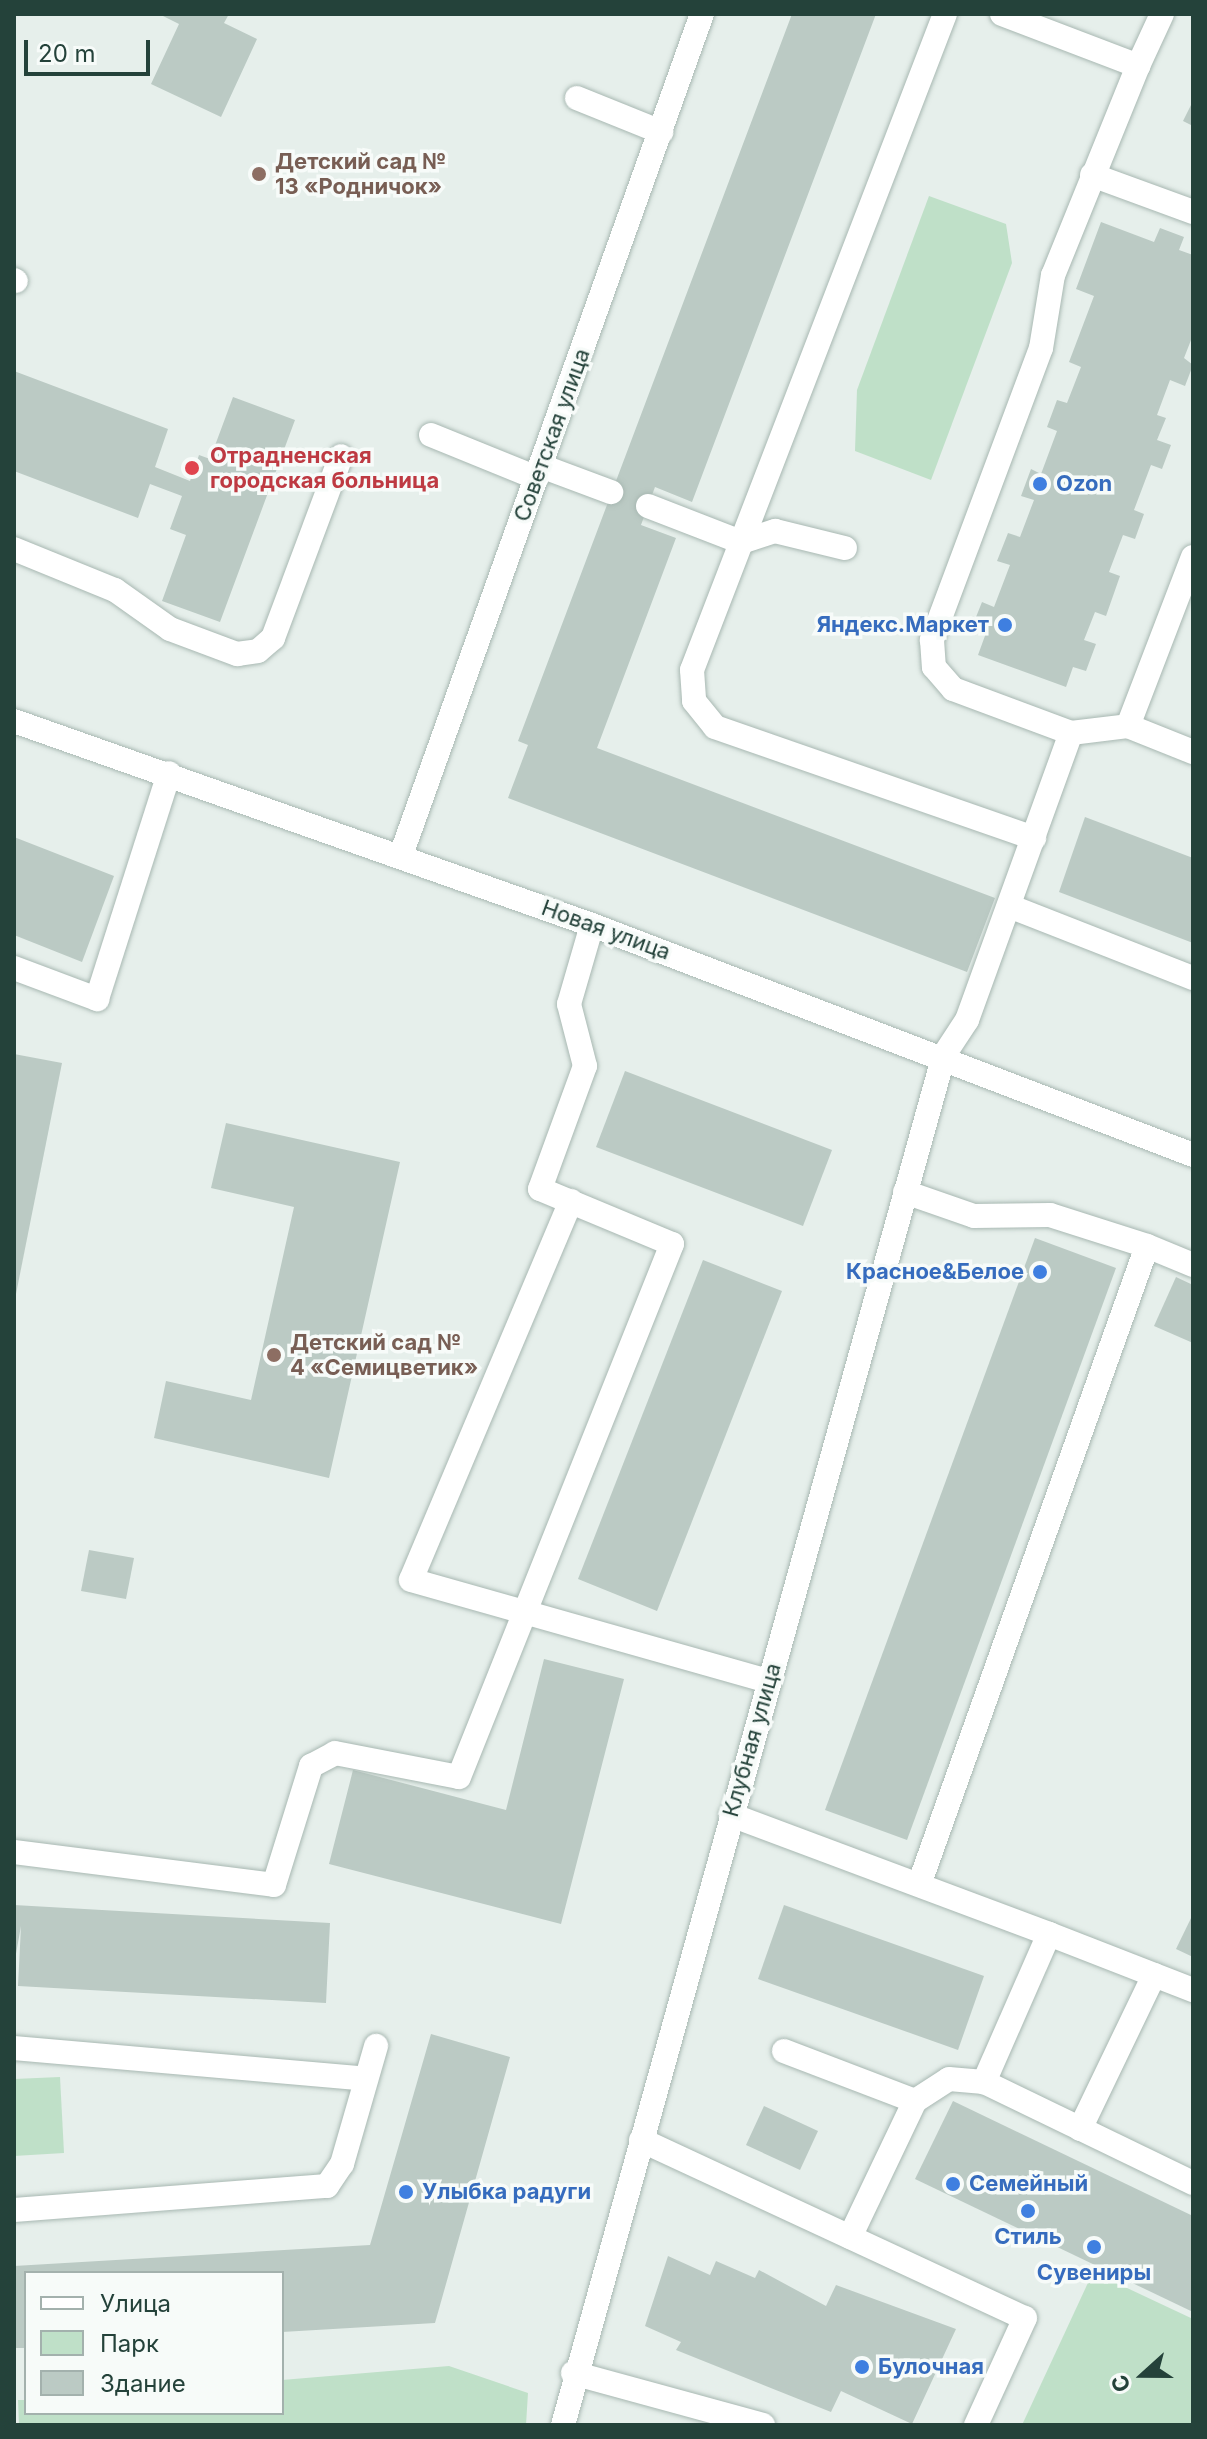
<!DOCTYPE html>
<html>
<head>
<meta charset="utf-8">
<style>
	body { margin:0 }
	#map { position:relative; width:1207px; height:2439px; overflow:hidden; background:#e6efeb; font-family:Inter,sans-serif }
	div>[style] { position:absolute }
	.green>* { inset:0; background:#bfe0c8 }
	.building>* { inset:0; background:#bbcac4 }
	.roads { filter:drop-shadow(0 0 2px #a8b8b2) drop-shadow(0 0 2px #a8b8b2) }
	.service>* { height:24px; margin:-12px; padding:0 12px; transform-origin:12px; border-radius:12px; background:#fff }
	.minor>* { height:24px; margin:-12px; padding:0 12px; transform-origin:12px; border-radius:12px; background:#fff }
	.dots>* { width:22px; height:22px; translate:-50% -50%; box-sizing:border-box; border:4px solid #f7fbf9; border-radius:50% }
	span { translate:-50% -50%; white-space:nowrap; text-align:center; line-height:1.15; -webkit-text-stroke:7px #f7fbf9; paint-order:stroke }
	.education-label { font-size:22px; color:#785e54; font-weight:700 }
	.left { translate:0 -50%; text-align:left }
	.street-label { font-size:22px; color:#24423a }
	.health-label { font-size:22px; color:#be3a42; font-weight:700 }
	.shop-label { font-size:22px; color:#366cbe; font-weight:700 }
	.right { translate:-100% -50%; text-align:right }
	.frame { position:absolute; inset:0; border:16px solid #24423a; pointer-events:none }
	.legend { position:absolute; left:24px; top:2271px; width:260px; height:144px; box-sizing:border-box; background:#f7fbf9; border:2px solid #a3b1ad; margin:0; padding:10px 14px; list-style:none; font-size:24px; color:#24423a }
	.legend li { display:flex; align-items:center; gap:16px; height:40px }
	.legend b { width:40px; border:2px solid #a3b1ad }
	.north { position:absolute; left:1103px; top:2335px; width:80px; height:80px; -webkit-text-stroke:6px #f7fbf9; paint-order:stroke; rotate:249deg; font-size:22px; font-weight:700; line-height:32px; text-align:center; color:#24423a }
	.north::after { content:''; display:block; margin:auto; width:28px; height:36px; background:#24423a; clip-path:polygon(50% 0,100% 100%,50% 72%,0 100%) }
	.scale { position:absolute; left:24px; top:40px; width:126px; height:36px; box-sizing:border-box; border:4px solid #24423a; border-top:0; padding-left:10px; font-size:24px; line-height:28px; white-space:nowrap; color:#24423a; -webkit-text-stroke:6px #f7fbf9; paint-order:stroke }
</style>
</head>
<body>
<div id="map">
	<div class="green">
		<div style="clip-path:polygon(929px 196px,1006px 224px,1012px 263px,931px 480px,855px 451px,857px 390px)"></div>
		<div style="clip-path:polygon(60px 2077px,64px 2153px,14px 2156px,14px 2079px)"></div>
		<div style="clip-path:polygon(1093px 2272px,1193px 2319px,1193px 2425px,1022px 2425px)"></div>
		<div style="clip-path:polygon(449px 2366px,528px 2393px,526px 2425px,19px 2425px,18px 2400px,26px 2400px,26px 2413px,282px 2413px,282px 2380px)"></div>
	</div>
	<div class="building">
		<div style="clip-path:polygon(159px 14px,229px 14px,224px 23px,257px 39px,221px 117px,151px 84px,179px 24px)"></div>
		<div style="clip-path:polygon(792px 14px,876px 14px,692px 502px,655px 487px,641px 525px,676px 538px,597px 748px,995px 898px,967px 972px,508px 798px,528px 745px,518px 741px)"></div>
		<div style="clip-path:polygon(1193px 101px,1193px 126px,1183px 121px)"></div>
		<div style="clip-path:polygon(1101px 222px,1154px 242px,1160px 228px,1184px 237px,1179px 250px,1193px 255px,1193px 335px,1184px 358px,1193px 365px,1185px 386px,1170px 380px,1157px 415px,1166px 418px,1157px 440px,1171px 445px,1162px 469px,1151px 465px,1134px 510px,1144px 514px,1135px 539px,1123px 535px,1109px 572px,1120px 576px,1106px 616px,1095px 612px,1084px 640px,1096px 644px,1086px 671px,1073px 667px,1066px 687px,978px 655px,986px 633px,972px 627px,982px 602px,994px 607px,1010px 565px,997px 561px,1008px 533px,1020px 537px,1034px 500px,1021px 496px,1031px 469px,1041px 474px,1057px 431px,1047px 427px,1057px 400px,1067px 403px,1081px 367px,1069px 362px,1094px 296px,1076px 289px)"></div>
		<div style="clip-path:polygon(14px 371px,168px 429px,155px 467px,190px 481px,199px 455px,210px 459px,233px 397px,295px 420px,220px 622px,162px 601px,186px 535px,170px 529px,182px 496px,150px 484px,138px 518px,14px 471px)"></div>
		<div style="clip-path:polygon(1085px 817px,1193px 858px,1193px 943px,1059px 892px)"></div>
		<div style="clip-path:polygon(14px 837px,114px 876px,82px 962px,14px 935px)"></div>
		<div style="clip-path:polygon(14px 1054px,62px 1063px,15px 1299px,14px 1299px)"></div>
		<div style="clip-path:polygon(625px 1071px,832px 1150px,803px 1226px,596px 1147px)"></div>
		<div style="clip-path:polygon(226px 1123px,400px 1162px,329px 1478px,154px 1438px,166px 1381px,251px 1400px,294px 1207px,211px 1188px)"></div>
		<div style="clip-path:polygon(1035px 1238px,1116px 1268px,907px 1840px,825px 1810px)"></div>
		<div style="clip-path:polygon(703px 1260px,782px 1291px,657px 1611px,578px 1579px)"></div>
		<div style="clip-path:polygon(1176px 1277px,1193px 1285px,1193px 1343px,1154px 1326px)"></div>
		<div style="clip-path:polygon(89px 1550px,134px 1558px,126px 1599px,81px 1591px)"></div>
		<div style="clip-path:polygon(544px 1659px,624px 1679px,561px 1924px,329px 1864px,353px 1770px,506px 1810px)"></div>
		<div style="clip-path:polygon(14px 1905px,330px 1923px,326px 2003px,18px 1986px,21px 1926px,14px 1965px)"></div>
		<div style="clip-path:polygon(784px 1905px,984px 1976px,958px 2050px,758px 1979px)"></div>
		<div style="clip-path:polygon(1193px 1914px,1193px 1957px,1176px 1949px)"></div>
		<div style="clip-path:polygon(431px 2034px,510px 2057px,435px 2323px,282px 2332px,282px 2273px,26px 2273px,26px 2348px,14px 2348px,14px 2266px,370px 2245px)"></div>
		<div style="clip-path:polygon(953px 2101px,1193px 2216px,1193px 2312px,915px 2179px)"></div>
		<div style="clip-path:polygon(764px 2106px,818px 2131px,800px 2170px,746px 2145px)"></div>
		<div style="clip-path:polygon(668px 2256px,710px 2275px,716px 2261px,755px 2278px,759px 2270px,826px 2306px,836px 2285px,956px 2329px,912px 2424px,841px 2391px,831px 2412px,676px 2350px,681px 2342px,645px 2326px)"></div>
	</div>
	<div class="roads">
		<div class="service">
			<div style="left:945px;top:14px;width:703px;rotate:111.09deg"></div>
			<div style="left:692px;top:670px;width:31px;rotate:86deg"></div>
			<div style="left:694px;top:701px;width:33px;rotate:51deg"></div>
			<div style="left:715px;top:727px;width:338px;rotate:19.2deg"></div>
			<div style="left:1002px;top:14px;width:146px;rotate:20.9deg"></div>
			<div style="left:1138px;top:66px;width:57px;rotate:-65.2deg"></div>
			<div style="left:1138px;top:66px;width:226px;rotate:112.1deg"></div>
			<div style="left:1053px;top:275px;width:74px;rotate:99.3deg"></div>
			<div style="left:1041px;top:348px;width:312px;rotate:110.5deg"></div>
			<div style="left:932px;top:640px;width:27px;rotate:86deg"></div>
			<div style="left:934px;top:667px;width:29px;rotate:49deg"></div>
			<div style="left:953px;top:689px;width:126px;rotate:20.4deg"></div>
			<div style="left:1071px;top:733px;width:57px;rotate:-7deg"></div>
			<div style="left:1128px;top:726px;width:70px;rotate:21.8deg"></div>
			<div style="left:577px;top:98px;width:91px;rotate:22deg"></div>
			<div style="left:1092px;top:175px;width:108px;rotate:20.1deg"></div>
			<div style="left:14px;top:280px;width:2px;rotate:27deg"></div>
			<div style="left:431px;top:435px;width:114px;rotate:22.1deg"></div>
			<div style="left:541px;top:466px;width:75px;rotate:20.4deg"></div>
			<div style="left:648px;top:506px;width:100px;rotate:21.2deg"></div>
			<div style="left:741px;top:542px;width:36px;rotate:-18deg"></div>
			<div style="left:775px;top:531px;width:72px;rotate:13.7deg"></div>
			<div style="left:14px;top:549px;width:109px;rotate:22.1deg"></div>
			<div style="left:115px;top:590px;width:67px;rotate:35.3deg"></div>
			<div style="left:170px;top:629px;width:72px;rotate:20.5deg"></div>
			<div style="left:237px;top:654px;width:21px;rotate:-8deg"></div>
			<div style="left:258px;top:651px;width:20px;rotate:-41deg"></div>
			<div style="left:273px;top:638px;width:194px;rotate:-69.5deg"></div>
			<div style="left:1128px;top:726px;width:181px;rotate:-69deg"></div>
			<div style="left:1009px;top:906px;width:198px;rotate:21.4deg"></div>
			<div style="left:14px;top:968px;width:89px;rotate:20.5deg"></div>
			<div style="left:97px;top:999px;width:237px;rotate:-72.3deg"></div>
			<div style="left:944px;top:1055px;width:42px;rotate:-56.7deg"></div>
			<div style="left:967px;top:1020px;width:305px;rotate:-70.1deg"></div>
			<div style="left:905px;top:1192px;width:73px;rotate:19.2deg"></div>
			<div style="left:974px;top:1216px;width:76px;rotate:-0.8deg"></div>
			<div style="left:1050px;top:1215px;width:102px;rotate:17.7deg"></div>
			<div style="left:571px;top:1201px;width:411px;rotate:112.9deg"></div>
			<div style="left:411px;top:1580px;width:371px;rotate:15.8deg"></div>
			<div style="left:731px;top:1815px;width:340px;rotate:20.5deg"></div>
			<div style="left:1049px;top:1934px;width:162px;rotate:113.7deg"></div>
			<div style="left:14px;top:1852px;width:262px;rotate:7.2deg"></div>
			<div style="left:274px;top:1885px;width:125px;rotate:-72.7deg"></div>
			<div style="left:311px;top:1766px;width:27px;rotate:-28deg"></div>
			<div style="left:335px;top:1753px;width:126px;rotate:11deg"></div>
			<div style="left:459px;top:1777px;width:574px;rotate:-68.22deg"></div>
			<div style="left:672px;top:1244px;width:143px;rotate:-157.4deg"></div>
			<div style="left:540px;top:1189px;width:131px;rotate:-69.9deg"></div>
			<div style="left:585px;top:1066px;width:64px;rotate:-104.5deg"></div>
			<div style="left:569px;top:1004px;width:82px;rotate:-73.8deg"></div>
			<div style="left:919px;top:1885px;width:678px;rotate:-70.36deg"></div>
			<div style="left:1147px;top:1246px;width:50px;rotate:22.4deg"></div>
			<div style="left:1049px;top:1934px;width:155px;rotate:21.3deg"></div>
			<div style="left:14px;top:2048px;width:353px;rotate:5deg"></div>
			<div style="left:784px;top:2051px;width:140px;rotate:20.9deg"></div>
			<div style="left:1080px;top:2129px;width:171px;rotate:-64.3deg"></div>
			<div style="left:641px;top:2140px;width:423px;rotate:24.9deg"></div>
			<div style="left:1025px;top:2318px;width:118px;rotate:114.6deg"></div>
			<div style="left:14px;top:2210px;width:314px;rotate:-4.4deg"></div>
			<div style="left:327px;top:2186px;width:27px;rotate:-56deg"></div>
			<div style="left:342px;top:2164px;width:123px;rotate:-73.9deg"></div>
			<div style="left:850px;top:2237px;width:151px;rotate:-64.5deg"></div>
			<div style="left:915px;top:2101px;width:40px;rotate:-32.9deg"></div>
			<div style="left:949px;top:2079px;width:35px;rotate:5deg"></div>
			<div style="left:984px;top:2082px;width:232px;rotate:25.8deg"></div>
			<div style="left:573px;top:2373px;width:197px;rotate:15.3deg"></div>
		</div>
		<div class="minor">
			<div style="left:14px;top:721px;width:613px;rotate:19.44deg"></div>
			<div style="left:592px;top:925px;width:644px;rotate:20.94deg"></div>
			<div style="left:401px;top:855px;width:893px;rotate:-70.31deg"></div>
			<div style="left:563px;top:2425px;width:1422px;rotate:-74.46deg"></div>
		</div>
	</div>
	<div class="dots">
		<div style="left:259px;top:174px;background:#8d6e63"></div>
		<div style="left:192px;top:468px;background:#e0444e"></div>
		<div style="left:1040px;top:484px;background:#3f7fe0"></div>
		<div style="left:1005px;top:625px;background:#3f7fe0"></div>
		<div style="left:1040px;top:1272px;background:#3f7fe0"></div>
		<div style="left:274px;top:1355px;background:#8d6e63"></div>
		<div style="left:953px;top:2184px;background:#3f7fe0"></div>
		<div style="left:406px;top:2192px;background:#3f7fe0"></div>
		<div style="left:1028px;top:2211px;background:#3f7fe0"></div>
		<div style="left:1094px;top:2247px;background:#3f7fe0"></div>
		<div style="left:862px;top:2367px;background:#3f7fe0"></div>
	</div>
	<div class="education-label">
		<span class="left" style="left:275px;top:174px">Детский сад №<br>13 «Родничок»</span>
		<span class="left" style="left:290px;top:1355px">Детский сад №<br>4 «Семицветик»</span>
	</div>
	<div class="street-label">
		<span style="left:552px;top:435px;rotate:-70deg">Советская улица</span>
		<span style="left:606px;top:930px;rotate:20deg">Новая улица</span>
		<span style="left:752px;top:1740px;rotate:-74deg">Клубная улица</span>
	</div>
	<div class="health-label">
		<span class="left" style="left:210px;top:468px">Отрадненская<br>городская больница</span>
	</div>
	<div class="shop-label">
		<span class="left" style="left:1056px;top:484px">Ozon</span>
		<span class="right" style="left:989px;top:625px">Яндекс.Маркет</span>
		<span class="right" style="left:1024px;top:1272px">Красное&amp;Белое</span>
		<span class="left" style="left:969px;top:2184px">Семейный</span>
		<span class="left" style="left:422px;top:2192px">Улыбка радуги</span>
		<span style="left:1028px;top:2237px">Стиль</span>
		<span style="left:1094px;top:2273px">Сувениры</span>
		<span class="left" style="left:878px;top:2367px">Булочная</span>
	</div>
	<div class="frame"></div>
	<ul class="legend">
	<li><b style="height:10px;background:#fff"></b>Улица</li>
	<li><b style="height:22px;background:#bfe0c8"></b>Парк</li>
	<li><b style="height:22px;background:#bbcac4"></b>Здание</li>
	</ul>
	<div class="north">С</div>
	<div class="scale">20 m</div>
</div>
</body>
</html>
